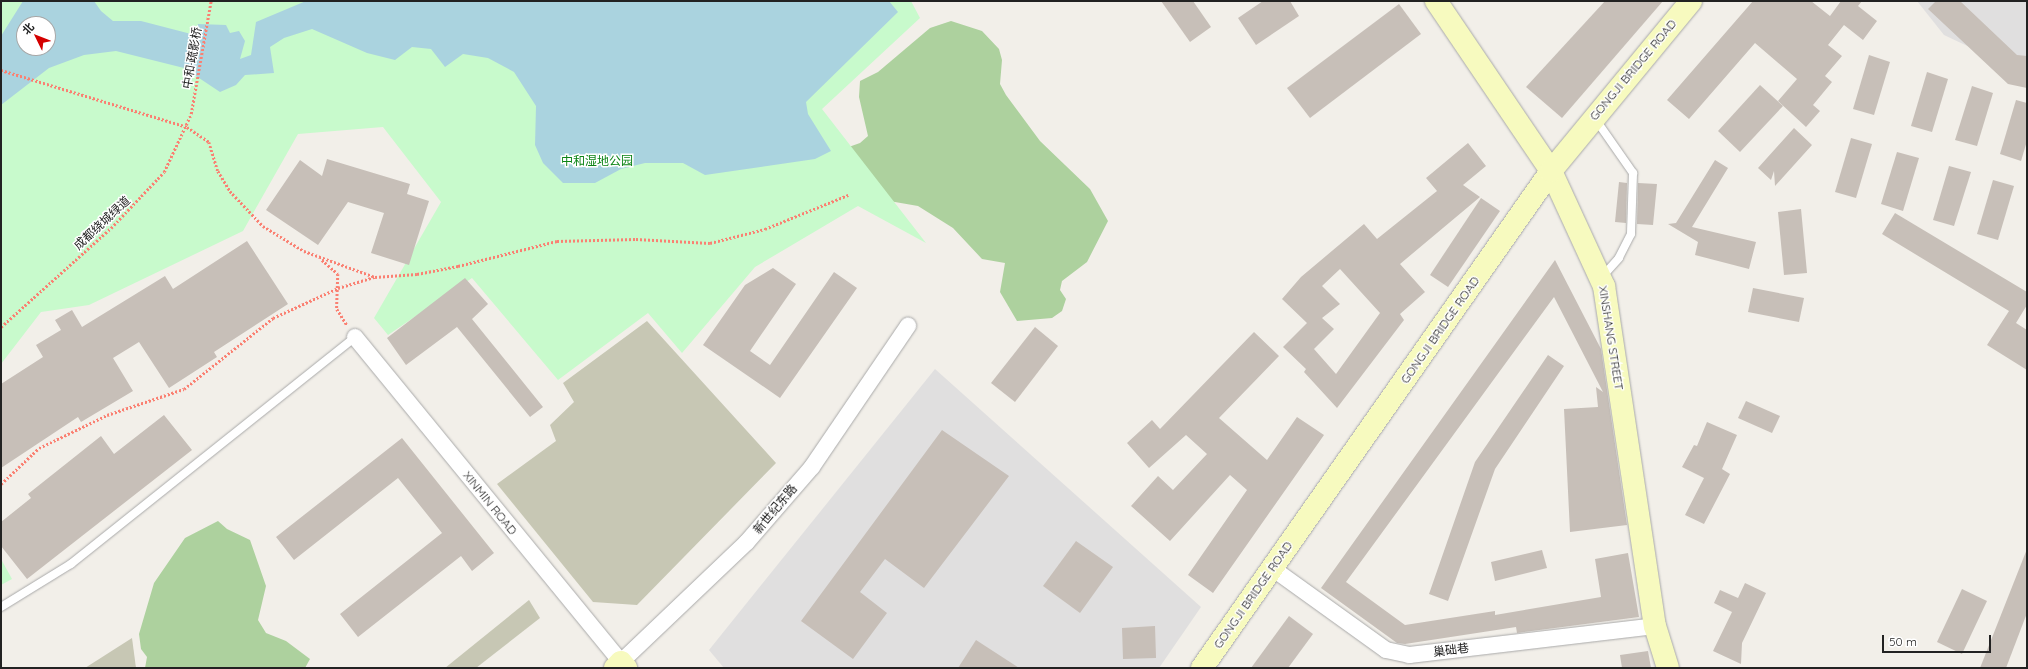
<!DOCTYPE html>
<html>
<head>
<meta charset="utf-8">
<style>
	body { margin:0 }
	#map { position:relative; width:2028px; height:669px; overflow:hidden; background:#f2efe9; font-family:Quicksand,"Noto Sans SC",sans-serif }
	div>[style] { position:absolute }
	.residential>* { inset:0; background:#e0dfdf }
	.construction>* { inset:0; background:#c7c7b4 }
	.forest>* { inset:0; background:#add19e }
	.park>* { inset:0; background:#c8facc }
	.water>* { inset:0; background:#aad3df }
	.building>* { inset:0; background:#c7bfb8 }
	.path>* { height:2.5px; margin-top:-1.25px; transform-origin:0; background:repeating-linear-gradient(90deg,#fa8072 0 2px,transparent 0 4px) }
	.roads { filter:drop-shadow(0 0 1px #a9a9a9) drop-shadow(0 0 1px #a9a9a9) }
	.service>* { height:8px; margin:-4px; padding:0 4px; transform-origin:4px; border-radius:4px; background:#fff }
	.minor>* { height:16px; margin:-8px; padding:0 8px; transform-origin:8px; border-radius:8px; background:#fff }
	.secondary>* { height:22px; margin:-11px; padding:0 11px; transform-origin:11px; border-radius:11px; background:#f7fabf }
	span { translate:-50% -50%; white-space:nowrap; text-align:center; line-height:1.15; -webkit-text-stroke:3px #fff; paint-order:stroke }
	.street-label { font-size:12px; color:#222 }
	.park-label { font-size:12px; color:#0c8416 }
	.frame { position:absolute; inset:0; border:2px solid #222; pointer-events:none }
	.north { position:absolute; left:16px; top:16px; width:40px; height:40px; box-sizing:border-box; background:#fff; border:1px solid #a7a7a7; border-radius:50%; rotate:313deg; font-size:11px; font-weight:700; line-height:16px; text-align:center; color:#222 }
	.north::after { content:''; display:block; margin:auto; width:14px; height:18px; background:#d40000; clip-path:polygon(50% 0,100% 100%,50% 72%,0 100%) }
	.scale { position:absolute; left:1882px; top:635px; width:109px; height:18px; box-sizing:border-box; border:2px solid #222; border-top:0; padding-left:5px; font-size:12px; line-height:14px; white-space:nowrap; color:#222; -webkit-text-stroke:3px #fff; paint-order:stroke }
</style>
</head>
<body>
<div id="map">
	<div class="residential">
		<div style="clip-path:polygon(1917px 1px,2027px 1px,2027px 74px,1944px 35px)"></div>
		<div style="clip-path:polygon(935px 369px,1201px 607px,1159px 668px,724px 668px,709px 650px)"></div>
	</div>
	<div class="construction">
		<div style="clip-path:polygon(647px 321px,776px 463px,637px 605px,593px 602px,497px 484px,556px 441px,550px 425px,574px 402px,563px 383px)"></div>
		<div style="clip-path:polygon(529px 600px,540px 618px,476px 668px,445px 668px)"></div>
		<div style="clip-path:polygon(132px 638px,136px 668px,85px 668px)"></div>
	</div>
	<div class="forest">
		<div style="clip-path:polygon(951px 21px,982px 31px,999px 49px,1002px 60px,1000px 84px,1006px 95px,1040px 141px,1090px 189px,1108px 221px,1087px 262px,1062px 281px,1060px 290px,1066px 299px,1062px 311px,1052px 318px,1017px 321px,1000px 292px,1005px 263px,982px 259px,953px 228px,918px 206px,872px 198px,843px 149px,860px 143px,868px 136px,859px 97px,860px 81px,878px 72px,930px 28px)"></div>
		<div style="clip-path:polygon(218px 521px,227px 529px,250px 540px,266px 586px,258px 620px,266px 633px,286px 641px,310px 659px,305px 668px,145px 668px,147px 657px,141px 649px,139px 634px,154px 583px,185px 538px)"></div>
	</div>
	<div class="park">
		<div style="clip-path:polygon(evenodd,1px 1px,911px 1px,920px 18px,822px 109px,926px 243px,858px 206px,755px 267px,682px 353px,648px 313px,558px 380px,472px 278px,388px 335px,374px 318px,441px 202px,383px 127px,298px 134px,243px 231px,89px 305px,41px 312px,1px 364px,1px 1px,24px 24px,48px 24px,48px 48px,24px 48px,24px 24px)"></div>
		<div style="clip-path:polygon(1px 559px,12px 579px,1px 585px)"></div>
	</div>
	<div class="water">
		<div style="clip-path:polygon(evenodd,23px 1px,94px 1px,101px 11px,113px 21px,141px 21px,195px 35px,198px 24px,226px 25px,230px 33px,239px 31px,245px 41px,240px 59px,251px 55px,256px 22px,306px 1px,889px 1px,898px 12px,806px 102px,808px 114px,831px 151px,815px 159px,705px 175px,683px 163px,645px 163px,621px 169px,595px 183px,563px 183px,543px 163px,535px 145px,536px 106px,514px 72px,488px 58px,463px 54px,445px 67px,431px 49px,412px 47px,395px 60px,367px 53px,312px 29px,284px 38px,270px 47px,274px 73px,245px 75px,236px 85px,220px 92px,184px 68px,116px 51px,84px 55px,49px 68px,1px 105px,1px 36px,23px 1px,24px 24px,48px 24px,48px 48px,24px 48px,24px 24px)"></div>
	</div>
	<div class="building">
		<div style="clip-path:polygon(1161px 1px,1193px 1px,1211px 27px,1190px 42px)"></div>
		<div style="clip-path:polygon(1263px 1px,1290px 1px,1299px 16px,1256px 45px,1238px 18px)"></div>
		<div style="clip-path:polygon(1605px 1px,1663px 1px,1562px 118px,1526px 87px)"></div>
		<div style="clip-path:polygon(1753px 1px,1811px 1px,1830px 16px,1841px 1px,1862px 1px,1858px 6px,1877px 21px,1863px 40px,1844px 25px,1828px 45px,1842px 56px,1825px 76px,1832px 82px,1813px 105px,1820px 111px,1806px 127px,1778px 101px,1797px 79px,1755px 43px,1689px 119px,1667px 100px)"></div>
		<div style="clip-path:polygon(1936px 1px,1960px 1px,2017px 55px,2027px 56px,2027px 88px,2008px 84px,1928px 9px)"></div>
		<div style="clip-path:polygon(1399px 4px,1421px 34px,1310px 118px,1287px 88px)"></div>
		<div style="clip-path:polygon(1869px 55px,1890px 62px,1874px 115px,1853px 109px)"></div>
		<div style="clip-path:polygon(1927px 72px,1948px 79px,1932px 132px,1911px 126px)"></div>
		<div style="clip-path:polygon(1760px 85px,1783px 106px,1740px 152px,1718px 131px)"></div>
		<div style="clip-path:polygon(1972px 86px,1993px 93px,1977px 146px,1955px 140px)"></div>
		<div style="clip-path:polygon(2016px 100px,2027px 103px,2027px 141px,2021px 161px,2000px 154px)"></div>
		<div style="clip-path:polygon(1794px 128px,1812px 145px,1775px 186px,1774px 171px,1771px 180px,1758px 168px)"></div>
		<div style="clip-path:polygon(1851px 138px,1872px 144px,1856px 198px,1835px 192px)"></div>
		<div style="clip-path:polygon(evenodd,1468px 143px,1486px 166px,1463px 185px,1480px 197px,1400px 264px,1425px 292px,1400px 314px,1404px 320px,1337px 408px,1304px 372px,1306px 369px,1283px 347px,1307px 323px,1282px 299px,1301px 277px,1364px 224px,1377px 239px,1437px 191px,1426px 178px,1468px 143px,1340px 269px,1380px 313px,1336px 374px,1314px 349px,1334px 329px,1322px 318px,1340px 304px,1322px 286px,1340px 269px)"></div>
		<div style="clip-path:polygon(1897px 152px,1919px 158px,1903px 211px,1881px 204px)"></div>
		<div style="clip-path:polygon(327px 159px,410px 184px,407px 194px,429px 201px,409px 265px,371px 253px,384px 213px,348px 202px,318px 245px,266px 210px,300px 160px,322px 176px)"></div>
		<div style="clip-path:polygon(1715px 160px,1728px 168px,1692px 227px,1756px 242px,1749px 269px,1695px 255px,1698px 242px,1668px 224px,1676px 223px)"></div>
		<div style="clip-path:polygon(1949px 166px,1971px 172px,1954px 226px,1933px 220px)"></div>
		<div style="clip-path:polygon(1993px 180px,2014px 186px,1998px 240px,1977px 234px)"></div>
		<div style="clip-path:polygon(1619px 182px,1627px 183px,1626px 223px,1615px 222px)"></div>
		<div style="clip-path:polygon(1638px 183px,1657px 184px,1653px 225px,1637px 224px)"></div>
		<div style="clip-path:polygon(1481px 198px,1500px 211px,1448px 287px,1430px 275px)"></div>
		<div style="clip-path:polygon(1801px 209px,1807px 273px,1784px 275px,1778px 212px)"></div>
		<div style="clip-path:polygon(1895px 213px,2027px 292px,2027px 305px,2016px 323px,2027px 330px,2027px 370px,1987px 345px,2009px 311px,1882px 234px)"></div>
		<div style="clip-path:polygon(247px 241px,288px 304px,214px 352px,217px 357px,169px 388px,139px 342px,113px 358px,133px 391px,81px 422px,78px 417px,1px 468px,1px 384px,43px 357px,36px 345px,61px 330px,55px 320px,72px 310px,82px 327px,165px 276px,173px 289px)"></div>
		<div style="clip-path:polygon(1555px 260px,1601px 349px,1627px 525px,1570px 532px,1564px 409px,1598px 407px,1596px 387px,1603px 392px,1554px 297px,1346px 582px,1405px 625px,1495px 611px,1495px 615px,1601px 597px,1595px 559px,1628px 553px,1639px 617px,1517px 633px,1516px 627px,1405px 644px,1397px 643px,1321px 588px)"></div>
		<div style="clip-path:polygon(773px 268px,796px 284px,750px 351px,770px 365px,834px 272px,857px 288px,780px 398px,703px 345px,745px 285px)"></div>
		<div style="clip-path:polygon(465px 278px,488px 304px,472px 319px,543px 407px,530px 417px,457px 327px,406px 365px,387px 338px)"></div>
		<div style="clip-path:polygon(1753px 288px,1804px 298px,1799px 322px,1748px 312px)"></div>
		<div style="clip-path:polygon(1035px 327px,1058px 346px,1015px 402px,991px 383px)"></div>
		<div style="clip-path:polygon(1254px 332px,1279px 356px,1219px 418px,1267px 460px,1297px 417px,1324px 435px,1213px 593px,1188px 575px,1247px 490px,1230px 475px,1170px 541px,1131px 506px,1158px 476px,1173px 490px,1207px 454px,1186px 435px,1149px 468px,1127px 443px,1152px 420px,1160px 429px)"></div>
		<div style="clip-path:polygon(1548px 355px,1564px 366px,1495px 469px,1448px 601px,1429px 594px,1475px 462px)"></div>
		<div style="clip-path:polygon(1746px 401px,1780px 416px,1772px 433px,1738px 418px)"></div>
		<div style="clip-path:polygon(164px 415px,192px 450px,27px 579px,1px 546px,1px 522px,31px 498px,28px 494px,101px 436px,114px 454px)"></div>
		<div style="clip-path:polygon(1707px 422px,1737px 435px,1722px 469px,1730px 474px,1704px 524px,1685px 515px,1704px 478px,1682px 467px,1694px 445px,1697px 446px)"></div>
		<div style="clip-path:polygon(942px 430px,1009px 476px,924px 588px,885px 559px,860px 592px,887px 613px,853px 659px,801px 621px)"></div>
		<div style="clip-path:polygon(402px 438px,494px 553px,472px 571px,461px 556px,358px 637px,340px 614px,442px 533px,398px 478px,294px 560px,276px 537px)"></div>
		<div style="clip-path:polygon(1076px 541px,1113px 567px,1080px 613px,1043px 586px)"></div>
		<div style="clip-path:polygon(2027px 549px,2027px 613px,2006px 668px,1980px 668px)"></div>
		<div style="clip-path:polygon(1542px 550px,1547px 568px,1495px 581px,1491px 562px)"></div>
		<div style="clip-path:polygon(1745px 583px,1766px 593px,1742px 643px,1741px 664px,1713px 651px,1732px 612px,1714px 603px,1720px 590px,1738px 598px)"></div>
		<div style="clip-path:polygon(1962px 589px,1987px 601px,1962px 654px,1937px 642px)"></div>
		<div style="clip-path:polygon(1289px 616px,1313px 634px,1288px 668px,1251px 668px)"></div>
		<div style="clip-path:polygon(1155px 626px,1156px 658px,1123px 659px,1122px 628px)"></div>
		<div style="clip-path:polygon(976px 640px,1019px 668px,958px 668px)"></div>
		<div style="clip-path:polygon(1648px 651px,1651px 668px,1622px 668px,1620px 655px)"></div>
	</div>
	<div class="path">
		<div style="left:1px;top:70px;width:195px;rotate:17deg"></div>
		<div style="left:187px;top:127px;width:27px;rotate:34deg"></div>
		<div style="left:209px;top:142px;width:30px;rotate:73deg"></div>
		<div style="left:218px;top:171px;width:23px;rotate:59deg"></div>
		<div style="left:230px;top:191px;width:48px;rotate:46.7deg"></div>
		<div style="left:263px;top:226px;width:48px;rotate:31.4deg"></div>
		<div style="left:304px;top:251px;width:76px;rotate:20.1deg"></div>
		<div style="left:322px;top:260px;width:21px;rotate:41deg"></div>
		<div style="left:338px;top:274px;width:35px;rotate:92deg"></div>
		<div style="left:337px;top:309px;width:19px;rotate:58deg"></div>
		<div style="left:1px;top:327px;width:148px;rotate:-42deg"></div>
		<div style="left:111px;top:228px;width:77px;rotate:-46.6deg"></div>
		<div style="left:164px;top:172px;width:64px;rotate:-65deg"></div>
		<div style="left:191px;top:114px;width:115px;rotate:-80deg"></div>
		<div style="left:1px;top:484px;width:52px;rotate:-43.5deg"></div>
		<div style="left:39px;top:448px;width:76px;rotate:-25.9deg"></div>
		<div style="left:107px;top:415px;width:81px;rotate:-18.7deg"></div>
		<div style="left:184px;top:389px;width:114px;rotate:-38.6deg"></div>
		<div style="left:273px;top:318px;width:72px;rotate:-24.8deg"></div>
		<div style="left:338px;top:288px;width:39px;rotate:-17deg"></div>
		<div style="left:375px;top:277px;width:42px;rotate:-4.1deg"></div>
		<div style="left:417px;top:274px;width:42px;rotate:-11deg"></div>
		<div style="left:458px;top:266px;width:102px;rotate:-14.2deg"></div>
		<div style="left:557px;top:241px;width:79px;rotate:-1.5deg"></div>
		<div style="left:636px;top:239px;width:74px;rotate:3.1deg"></div>
		<div style="left:710px;top:243px;width:57px;rotate:-14.3deg"></div>
		<div style="left:765px;top:229px;width:90px;rotate:-22.3deg"></div>
	</div>
	<div class="roads">
		<div class="service">
			<div style="left:1596px;top:120px;width:65px;rotate:55.1deg"></div>
			<div style="left:1633px;top:173px;width:61px;rotate:91.9deg"></div>
			<div style="left:1631px;top:234px;width:27px;rotate:117deg"></div>
			<div style="left:1619px;top:258px;width:25px;rotate:132deg"></div>
			<div style="left:1px;top:607px;width:82px;rotate:-31.6deg"></div>
			<div style="left:71px;top:564px;width:364px;rotate:-38.6deg"></div>
		</div>
		<div class="minor">
			<div style="left:355px;top:337px;width:420px;rotate:50.7deg"></div>
			<div style="left:621px;top:662px;width:174px;rotate:-43.6deg"></div>
			<div style="left:747px;top:542px;width:99px;rotate:-49.1deg"></div>
			<div style="left:812px;top:467px;width:171px;rotate:-55.8deg"></div>
			<div style="left:1272px;top:568px;width:140px;rotate:35.7deg"></div>
			<div style="left:1386px;top:650px;width:24px;rotate:12deg"></div>
			<div style="left:1409px;top:655px;width:248px;rotate:-6.7deg"></div>
		</div>
		<div class="secondary">
			<div style="left:1436px;top:1px;width:205px;rotate:55.9deg"></div>
			<div style="left:1551px;top:171px;width:127px;rotate:65.3deg"></div>
			<div style="left:1604px;top:286px;width:344px;rotate:81.5deg"></div>
			<div style="left:1655px;top:626px;width:44px;rotate:72.8deg"></div>
			<div style="left:615px;top:668px;width:8px;rotate:-45deg"></div>
			<div style="left:621px;top:662px;width:8px;rotate:50deg"></div>
			<div style="left:1202px;top:668px;width:607px;rotate:-54.92deg"></div>
			<div style="left:1551px;top:171px;width:220px;rotate:-50.5deg"></div>
		</div>
	</div>
	<div class="street-label">
		<span style="left:192px;top:58px;rotate:-80deg">中和·疏影桥</span>
		<span style="left:1633px;top:70px;rotate:-50deg">GONGJI BRIDGE ROAD</span>
		<span style="left:102px;top:223px;rotate:-43deg">成都绕城绿道</span>
		<span style="left:1440px;top:330px;rotate:-55deg">GONGJI BRIDGE ROAD</span>
		<span style="left:1611px;top:338px;rotate:81deg">XINSHANG STREET</span>
		<span style="left:490px;top:503px;rotate:51deg">XINMIN ROAD</span>
		<span style="left:775px;top:509px;rotate:-50deg">新世纪东路</span>
		<span style="left:1253px;top:595px;rotate:-55deg">GONGJI BRIDGE ROAD</span>
		<span style="left:1451px;top:650px;rotate:-7deg">巢础巷</span>
	</div>
	<div class="park-label">
		<span style="left:597px;top:161px">中和湿地公园</span>
	</div>
	<div class="frame"></div>
	<div class="north">北</div>
	<div class="scale">50 m</div>
</div>
</body>
</html>
